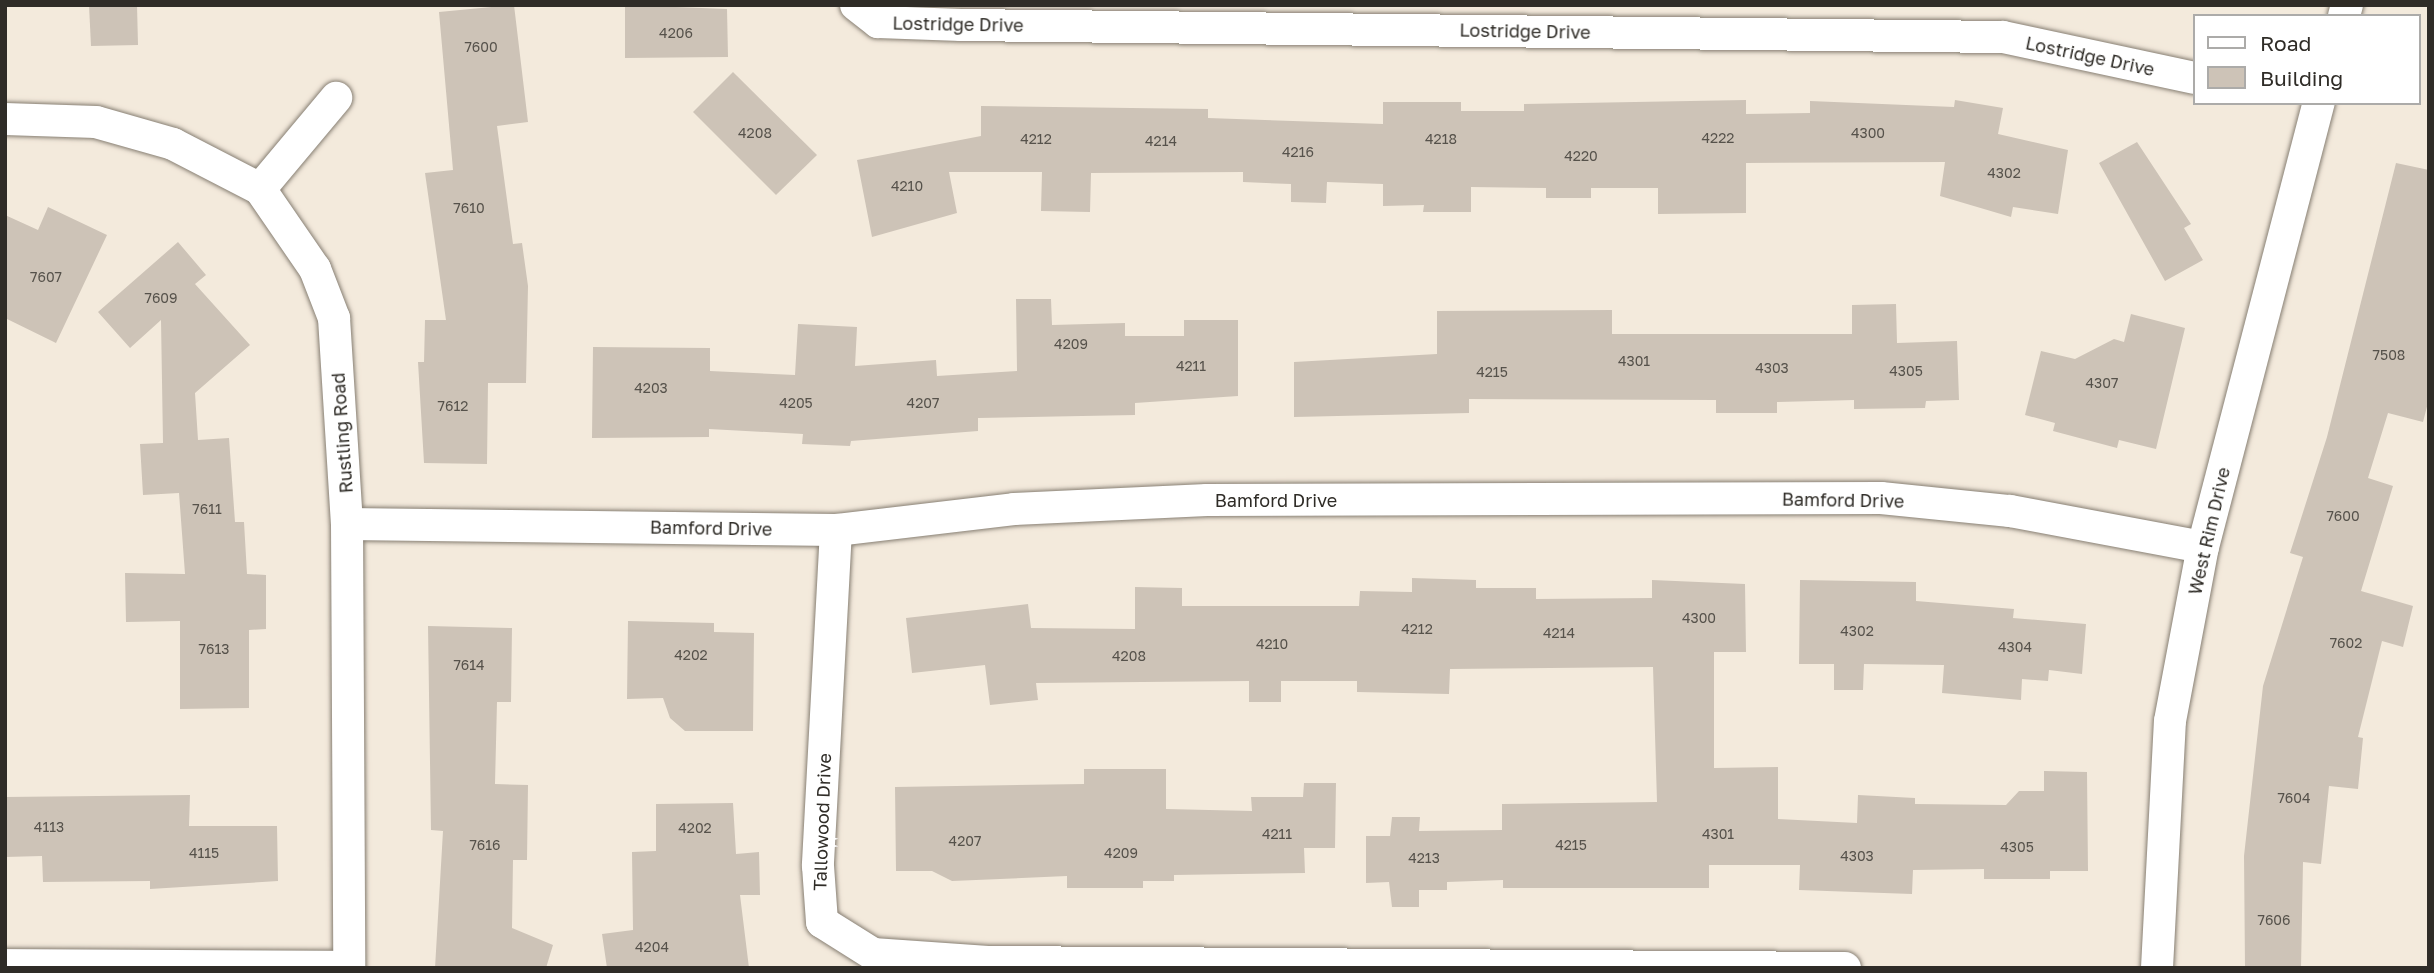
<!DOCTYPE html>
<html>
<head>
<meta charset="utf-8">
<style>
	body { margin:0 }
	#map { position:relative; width:2434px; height:973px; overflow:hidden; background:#f3eadc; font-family:"Golos Text",sans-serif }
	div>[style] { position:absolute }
	.building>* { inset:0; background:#cdc3b7 }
	.roads { filter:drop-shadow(0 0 2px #877f73) drop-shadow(0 0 2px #877f73) }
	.minor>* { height:32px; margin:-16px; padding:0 16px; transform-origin:16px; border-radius:16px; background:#fff }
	span { translate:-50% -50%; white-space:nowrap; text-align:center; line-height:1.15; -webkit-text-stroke:7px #fff; paint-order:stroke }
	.number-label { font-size:14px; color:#56524b }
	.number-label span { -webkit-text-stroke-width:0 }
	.street-label { font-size:18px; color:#2f2c27 }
	.frame { position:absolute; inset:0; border:7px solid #2f2c27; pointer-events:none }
	.legend { position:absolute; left:2193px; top:14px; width:228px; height:91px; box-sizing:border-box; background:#fff; border:2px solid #acaba9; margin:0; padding:9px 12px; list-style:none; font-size:21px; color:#2f2c27 }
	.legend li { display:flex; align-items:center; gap:14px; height:35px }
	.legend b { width:35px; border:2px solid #acaba9 }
</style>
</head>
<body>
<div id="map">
	<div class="building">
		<div style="clip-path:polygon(89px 5px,137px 5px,138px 45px,91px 46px)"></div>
		<div style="clip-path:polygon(514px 5px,528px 122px,497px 126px,513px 244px,522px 243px,528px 286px,526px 383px,488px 383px,487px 464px,424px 463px,418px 362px,424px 362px,425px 320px,446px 320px,425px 173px,453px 170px,439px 12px)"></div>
		<div style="clip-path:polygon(625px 5px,727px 9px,728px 57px,625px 58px)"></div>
		<div style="clip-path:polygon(733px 72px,817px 155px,776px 195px,693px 112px)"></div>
		<div style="clip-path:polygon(1746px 100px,1746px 114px,1810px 113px,1810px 101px,1954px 107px,1955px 100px,2003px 108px,1998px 134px,2068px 150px,2058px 214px,2013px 207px,2011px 217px,1940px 196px,1945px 162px,1746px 163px,1746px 213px,1658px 214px,1658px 188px,1591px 188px,1591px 198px,1546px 198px,1546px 188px,1471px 187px,1471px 212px,1423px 212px,1424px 205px,1383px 206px,1383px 184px,1327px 182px,1326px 203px,1291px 202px,1291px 184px,1243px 182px,1243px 172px,1091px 173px,1090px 212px,1041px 211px,1042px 172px,949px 172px,957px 213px,872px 237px,857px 160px,981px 136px,981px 106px,1208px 109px,1208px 118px,1383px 124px,1383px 102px,1461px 102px,1461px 111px,1524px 111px,1524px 104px)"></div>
		<div style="clip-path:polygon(2137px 142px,2191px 224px,2184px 228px,2203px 260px,2165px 281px,2099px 163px)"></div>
		<div style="clip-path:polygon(2396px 163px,2429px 170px,2429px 399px,2423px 422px,2388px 413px,2368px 478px,2393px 486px,2361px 591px,2413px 606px,2403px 647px,2382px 641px,2358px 737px,2363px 738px,2358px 789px,2329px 786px,2321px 864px,2303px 862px,2301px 968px,2245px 968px,2244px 856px,2263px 686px,2303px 557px,2290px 553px,2327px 437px)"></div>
		<div style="clip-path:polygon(48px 207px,107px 235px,56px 343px,5px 318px,5px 215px,38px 230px)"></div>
		<div style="clip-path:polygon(178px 242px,206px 275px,195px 284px,250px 345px,195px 393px,198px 440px,229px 438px,235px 522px,244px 522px,247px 574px,266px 575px,266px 629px,249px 630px,249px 708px,180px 709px,180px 621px,126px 622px,125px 573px,185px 574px,179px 493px,143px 495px,140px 444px,163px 443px,161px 320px,130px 348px,98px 312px)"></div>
		<div style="clip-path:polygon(1016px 299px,1051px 299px,1052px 325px,1125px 323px,1125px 336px,1184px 336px,1184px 320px,1238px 320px,1238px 396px,1135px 403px,1135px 415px,978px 418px,978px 431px,851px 441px,850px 446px,802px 444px,803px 434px,709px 429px,709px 437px,592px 438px,593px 347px,710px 348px,710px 371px,795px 375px,798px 324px,857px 327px,855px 366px,936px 360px,937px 376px,1017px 371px)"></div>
		<div style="clip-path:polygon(1896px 304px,1897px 343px,1957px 341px,1959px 400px,1926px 401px,1925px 408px,1854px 409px,1854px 400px,1777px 402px,1777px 413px,1716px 413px,1716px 400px,1469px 399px,1469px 413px,1294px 417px,1294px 362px,1437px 354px,1437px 311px,1612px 310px,1612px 334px,1852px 334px,1852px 305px)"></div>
		<div style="clip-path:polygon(2131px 314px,2185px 328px,2156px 449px,2119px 440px,2117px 448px,2053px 431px,2055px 423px,2025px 415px,2041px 351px,2075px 359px,2114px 339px,2124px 342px)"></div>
		<div style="clip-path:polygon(1412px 578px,1476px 580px,1476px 588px,1536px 588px,1536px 599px,1652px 598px,1652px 580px,1745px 584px,1746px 652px,1714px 652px,1714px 768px,1778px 767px,1778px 819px,1857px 823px,1858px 795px,1915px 798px,1915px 804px,2006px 805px,2019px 791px,2044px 791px,2044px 771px,2087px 772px,2088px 871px,2050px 871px,2050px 879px,1984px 879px,1984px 869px,1913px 870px,1912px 894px,1799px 890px,1800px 865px,1709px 865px,1709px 888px,1503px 888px,1503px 880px,1447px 882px,1447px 890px,1419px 890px,1419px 907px,1392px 907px,1389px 882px,1366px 883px,1366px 836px,1390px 836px,1392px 817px,1420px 817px,1419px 831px,1502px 830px,1502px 804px,1657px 802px,1653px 667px,1450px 669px,1449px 694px,1357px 692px,1357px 681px,1281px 681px,1281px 702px,1249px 702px,1249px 681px,1036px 683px,1038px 700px,990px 705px,985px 665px,912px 673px,906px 618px,1028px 604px,1031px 628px,1135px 629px,1135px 587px,1182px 588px,1182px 606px,1359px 606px,1360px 591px,1412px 592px)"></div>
		<div style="clip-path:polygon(1800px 580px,1916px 582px,1916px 601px,2014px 609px,2013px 618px,2086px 624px,2082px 674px,2049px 670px,2048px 681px,2022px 679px,2021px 700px,1942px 693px,1944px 665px,1864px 664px,1863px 690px,1834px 690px,1834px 664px,1799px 664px)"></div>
		<div style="clip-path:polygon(628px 621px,714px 623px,714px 632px,754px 633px,753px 731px,685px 731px,670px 718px,663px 698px,627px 699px)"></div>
		<div style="clip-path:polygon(428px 626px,512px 628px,511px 702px,497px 702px,495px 784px,528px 785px,527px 860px,513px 860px,512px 928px,553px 945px,546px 968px,435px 968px,443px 831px,431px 830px)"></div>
		<div style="clip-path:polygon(1084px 769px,1166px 769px,1166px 809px,1252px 811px,1251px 797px,1303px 797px,1304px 783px,1336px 783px,1335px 848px,1304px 848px,1305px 873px,1174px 875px,1174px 881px,1143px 881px,1143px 888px,1067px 888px,1067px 876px,952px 881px,932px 871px,896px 871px,895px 787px,1084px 784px)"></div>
		<div style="clip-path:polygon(190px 795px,189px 826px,277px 826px,278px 881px,150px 889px,150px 881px,43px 882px,42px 856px,5px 857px,5px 797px)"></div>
		<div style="clip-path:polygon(733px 803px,736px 854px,759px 852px,760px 895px,740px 895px,749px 968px,607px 968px,602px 934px,633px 930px,632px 852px,656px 851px,656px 804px)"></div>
	</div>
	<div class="roads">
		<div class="minor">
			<div style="left:856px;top:5px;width:28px;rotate:38deg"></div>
			<div style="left:878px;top:22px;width:83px;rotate:2.1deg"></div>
			<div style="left:961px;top:25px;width:1042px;rotate:0.66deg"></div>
			<div style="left:2003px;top:37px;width:195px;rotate:12.1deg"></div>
			<div style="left:2344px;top:16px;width:11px;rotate:-75deg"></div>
			<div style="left:5px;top:119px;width:91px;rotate:1.9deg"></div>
			<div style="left:96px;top:122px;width:80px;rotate:15.9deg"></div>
			<div style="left:173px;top:144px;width:98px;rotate:27.3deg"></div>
			<div style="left:260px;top:189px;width:97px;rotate:55.5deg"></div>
			<div style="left:315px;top:269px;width:53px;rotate:68.8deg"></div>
			<div style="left:334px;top:318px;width:206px;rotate:86.4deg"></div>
			<div style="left:347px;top:524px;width:444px;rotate:89.7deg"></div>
			<div style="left:260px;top:189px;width:119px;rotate:-50.1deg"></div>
			<div style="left:347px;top:524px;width:489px;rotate:0.7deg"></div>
			<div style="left:836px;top:530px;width:179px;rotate:-6.7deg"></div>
			<div style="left:1014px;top:509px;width:193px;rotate:-2.7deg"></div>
			<div style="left:1207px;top:500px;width:674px;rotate:-0.17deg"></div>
			<div style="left:1881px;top:498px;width:130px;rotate:5.8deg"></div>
			<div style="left:2010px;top:511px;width:196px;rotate:10.6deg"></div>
			<div style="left:836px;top:530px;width:336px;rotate:93.1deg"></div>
			<div style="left:818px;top:866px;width:56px;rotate:85.9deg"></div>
			<div style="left:822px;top:922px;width:60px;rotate:32.1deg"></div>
			<div style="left:873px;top:954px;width:115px;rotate:4deg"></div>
			<div style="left:988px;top:962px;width:857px;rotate:0.4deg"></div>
			<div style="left:5px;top:965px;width:344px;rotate:0.3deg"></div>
			<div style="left:2157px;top:968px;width:247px;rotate:-87deg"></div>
			<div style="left:2170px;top:721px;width:177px;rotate:-79.3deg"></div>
			<div style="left:2203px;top:547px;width:459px;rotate:-75.4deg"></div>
		</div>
	</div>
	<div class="number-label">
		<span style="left:676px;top:33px">4206</span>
		<span style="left:481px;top:47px">7600</span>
		<span style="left:755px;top:133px">4208</span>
		<span style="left:1868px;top:133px">4300</span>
		<span style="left:1718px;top:138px">4222</span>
		<span style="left:1036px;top:139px">4212</span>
		<span style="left:1441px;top:139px">4218</span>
		<span style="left:1161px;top:141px">4214</span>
		<span style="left:1298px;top:152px">4216</span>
		<span style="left:1581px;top:156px">4220</span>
		<span style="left:2004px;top:173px">4302</span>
		<span style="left:907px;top:186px">4210</span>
		<span style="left:469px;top:208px">7610</span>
		<span style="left:46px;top:277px">7607</span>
		<span style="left:161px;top:298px">7609</span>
		<span style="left:1071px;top:344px">4209</span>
		<span style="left:2389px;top:355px">7508</span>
		<span style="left:1634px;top:361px">4301</span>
		<span style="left:1191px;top:366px">4211</span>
		<span style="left:1772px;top:368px">4303</span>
		<span style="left:1906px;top:371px">4305</span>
		<span style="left:1492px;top:372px">4215</span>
		<span style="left:2102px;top:383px">4307</span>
		<span style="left:651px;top:388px">4203</span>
		<span style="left:796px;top:403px">4205</span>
		<span style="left:923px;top:403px">4207</span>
		<span style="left:453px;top:406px">7612</span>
		<span style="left:207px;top:509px">7611</span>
		<span style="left:2343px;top:516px">7600</span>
		<span style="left:1699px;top:618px">4300</span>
		<span style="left:1417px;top:629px">4212</span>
		<span style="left:1857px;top:631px">4302</span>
		<span style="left:1559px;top:633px">4214</span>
		<span style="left:2346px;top:643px">7602</span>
		<span style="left:1272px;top:644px">4210</span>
		<span style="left:2015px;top:647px">4304</span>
		<span style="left:214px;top:649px">7613</span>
		<span style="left:691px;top:655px">4202</span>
		<span style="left:1129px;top:656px">4208</span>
		<span style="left:469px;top:665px">7614</span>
		<span style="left:2294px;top:798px">7604</span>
		<span style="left:49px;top:827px">4113</span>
		<span style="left:695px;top:828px">4202</span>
		<span style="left:1277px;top:834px">4211</span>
		<span style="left:1718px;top:834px">4301</span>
		<span style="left:965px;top:841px">4207</span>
		<span style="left:485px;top:845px">7616</span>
		<span style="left:1571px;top:845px">4215</span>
		<span style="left:2017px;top:847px">4305</span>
		<span style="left:204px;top:853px">4115</span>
		<span style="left:1121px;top:853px">4209</span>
		<span style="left:1857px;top:856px">4303</span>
		<span style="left:1424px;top:858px">4213</span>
		<span style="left:2274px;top:920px">7606</span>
		<span style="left:652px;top:947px">4204</span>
	</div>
	<div class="street-label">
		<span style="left:958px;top:24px;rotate:1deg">Lostridge Drive</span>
		<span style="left:1525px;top:31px;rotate:1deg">Lostridge Drive</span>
		<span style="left:2090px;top:56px;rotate:12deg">Lostridge Drive</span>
		<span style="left:342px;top:433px;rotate:-94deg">Rustling Road</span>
		<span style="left:1276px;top:500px">Bamford Drive</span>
		<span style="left:1843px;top:500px;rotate:1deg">Bamford Drive</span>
		<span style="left:711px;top:528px;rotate:1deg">Bamford Drive</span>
		<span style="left:2209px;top:531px;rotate:-77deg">West Rim Drive</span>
		<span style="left:822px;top:822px;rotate:-88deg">Tallowood Drive</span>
	</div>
	<div class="frame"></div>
	<ul class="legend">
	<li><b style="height:9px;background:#fff"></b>Road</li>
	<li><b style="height:19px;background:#cdc3b7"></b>Building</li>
	</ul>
</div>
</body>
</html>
